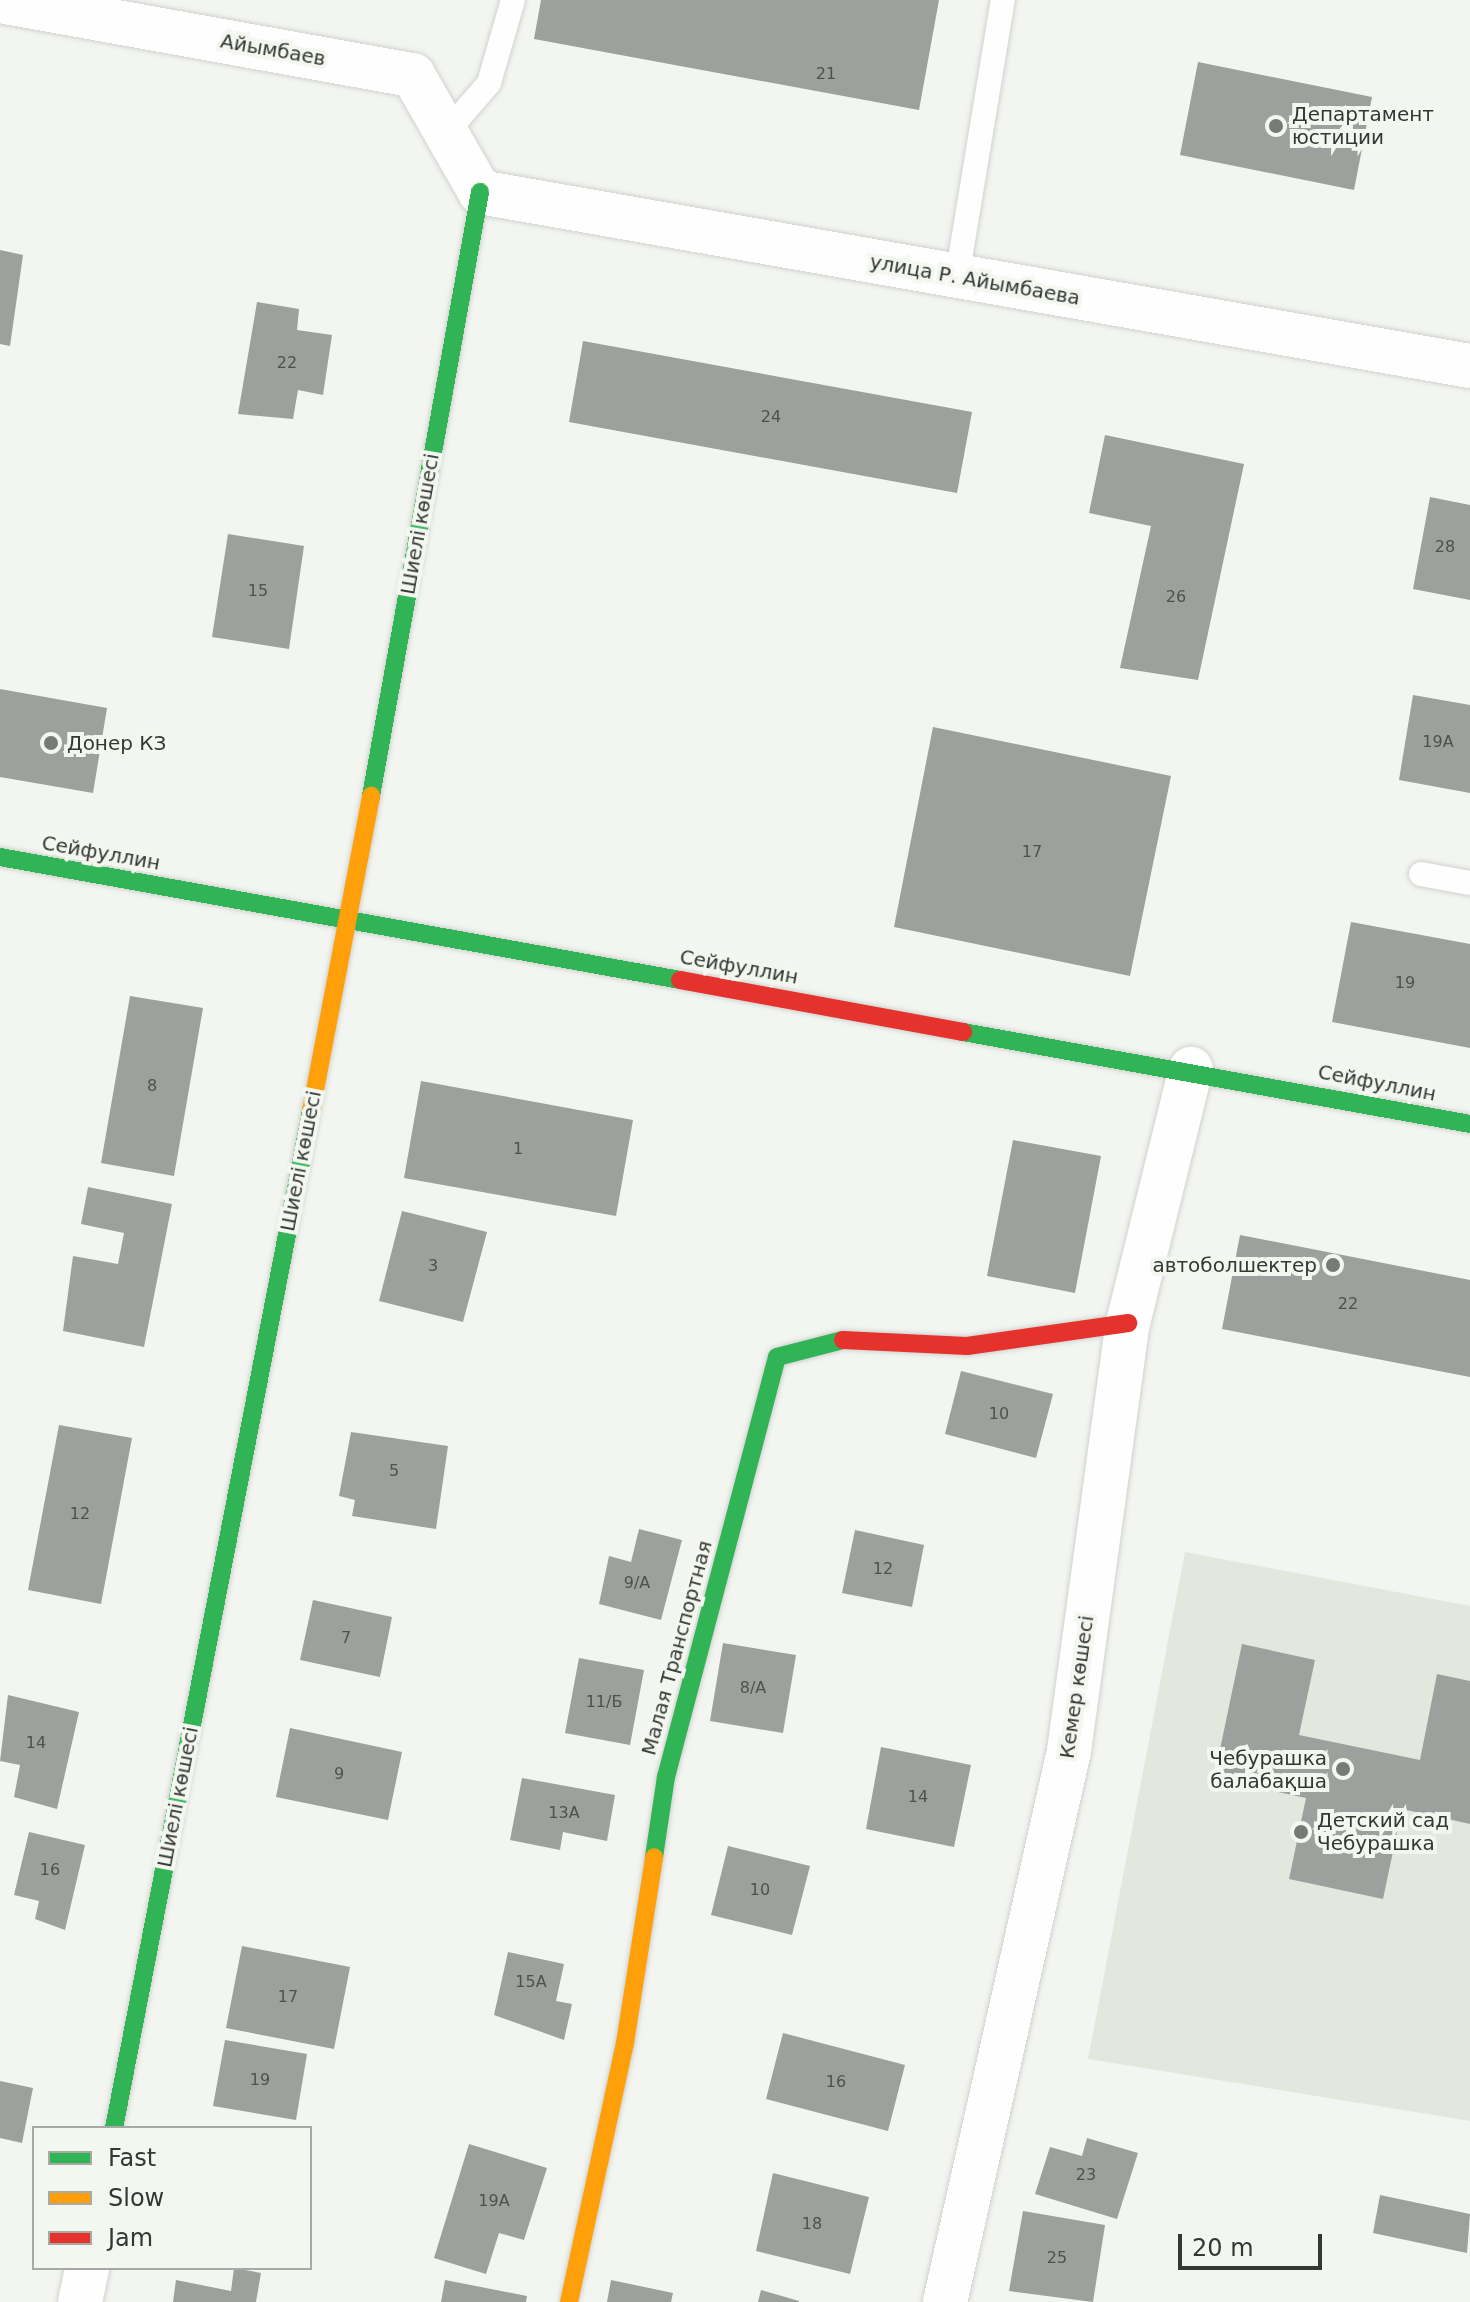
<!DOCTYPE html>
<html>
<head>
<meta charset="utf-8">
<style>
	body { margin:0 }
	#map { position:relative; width:1470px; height:2302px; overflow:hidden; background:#f3f5f1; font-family:"DejaVu Sans",sans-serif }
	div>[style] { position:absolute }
	.built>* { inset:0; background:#e2e8de }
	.building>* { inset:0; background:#9ea09d }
	.roads { filter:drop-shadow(0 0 2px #d0d2ce) drop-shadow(0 0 2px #d0d2ce) }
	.lane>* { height:24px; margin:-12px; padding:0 12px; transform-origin:12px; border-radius:12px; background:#fdfefd }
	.street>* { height:44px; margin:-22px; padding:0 22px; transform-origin:22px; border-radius:22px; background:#fdfefd }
	.fast>* { height:18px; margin:-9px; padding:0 9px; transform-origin:9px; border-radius:9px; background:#30b455 }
	.slow>* { height:18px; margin:-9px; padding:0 9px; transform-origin:9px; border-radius:9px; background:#ff9f0a }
	.jam>* { height:18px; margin:-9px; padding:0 9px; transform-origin:9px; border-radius:9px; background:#e5322d }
	.dots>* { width:22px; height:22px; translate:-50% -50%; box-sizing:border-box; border:4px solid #f3f7ef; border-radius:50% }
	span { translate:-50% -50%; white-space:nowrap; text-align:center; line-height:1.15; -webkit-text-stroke:8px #f3f7ef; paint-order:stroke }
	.number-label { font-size:16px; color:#4f514e }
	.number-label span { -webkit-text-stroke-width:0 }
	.street-label { font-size:20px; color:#353734 }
	.poi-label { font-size:20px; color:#353734 }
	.left { translate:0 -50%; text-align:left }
	.right { translate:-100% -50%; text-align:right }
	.legend { position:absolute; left:32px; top:2126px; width:280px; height:144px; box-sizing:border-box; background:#f3f7ef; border:2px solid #a7aaa4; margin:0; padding:10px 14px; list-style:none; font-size:24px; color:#353734 }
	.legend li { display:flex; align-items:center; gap:16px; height:40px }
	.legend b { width:40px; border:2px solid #a7aaa4 }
	.scale { position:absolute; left:1178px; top:2234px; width:144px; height:36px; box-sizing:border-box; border:4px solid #353734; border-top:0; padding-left:10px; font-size:24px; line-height:28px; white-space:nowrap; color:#353734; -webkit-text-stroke:6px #f3f7ef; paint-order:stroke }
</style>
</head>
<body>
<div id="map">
	<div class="built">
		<div style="clip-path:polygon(1185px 1552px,1470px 1606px,1470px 2121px,1088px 2059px)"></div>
	</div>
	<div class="building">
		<div style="clip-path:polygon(541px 0,939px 0,919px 110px,534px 39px)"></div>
		<div style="clip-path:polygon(1198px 62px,1372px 97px,1354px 190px,1180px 155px)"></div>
		<div style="clip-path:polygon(0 250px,23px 255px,10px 346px,0 344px)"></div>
		<div style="clip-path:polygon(257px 302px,299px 309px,297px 330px,332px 335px,323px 395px,298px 390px,293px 419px,238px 414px)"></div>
		<div style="clip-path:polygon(583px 341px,972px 412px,957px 493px,569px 422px)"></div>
		<div style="clip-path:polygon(1105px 435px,1244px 464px,1198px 680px,1120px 668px,1151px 526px,1089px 513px)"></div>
		<div style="clip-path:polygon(1430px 497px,1470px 505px,1470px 600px,1413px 589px)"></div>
		<div style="clip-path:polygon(228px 534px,304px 546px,289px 649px,212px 637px)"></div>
		<div style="clip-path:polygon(0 689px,107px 708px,93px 793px,0 777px)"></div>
		<div style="clip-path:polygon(1413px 695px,1470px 705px,1470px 793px,1399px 780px)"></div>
		<div style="clip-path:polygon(933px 727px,1171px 776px,1130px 976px,894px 927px)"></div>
		<div style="clip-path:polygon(1351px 922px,1470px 944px,1470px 1048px,1332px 1022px)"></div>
		<div style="clip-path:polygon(130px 996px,203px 1008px,174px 1176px,101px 1163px)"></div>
		<div style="clip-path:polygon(421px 1081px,633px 1120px,616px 1216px,404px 1178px)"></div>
		<div style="clip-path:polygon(1013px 1140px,1101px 1156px,1075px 1293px,987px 1276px)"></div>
		<div style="clip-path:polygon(88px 1187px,172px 1204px,144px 1347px,63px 1331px,73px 1256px,118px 1264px,124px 1233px,81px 1224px)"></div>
		<div style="clip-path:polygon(402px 1211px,487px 1232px,463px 1322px,379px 1301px)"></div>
		<div style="clip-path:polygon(1240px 1235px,1470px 1280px,1470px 1377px,1222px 1329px)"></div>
		<div style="clip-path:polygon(961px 1371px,1053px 1394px,1036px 1458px,945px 1434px)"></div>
		<div style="clip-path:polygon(59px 1425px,132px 1438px,101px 1604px,28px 1590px)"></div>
		<div style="clip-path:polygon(351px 1432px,448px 1446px,436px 1529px,352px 1516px,355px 1500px,339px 1496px)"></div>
		<div style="clip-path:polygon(639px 1529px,682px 1540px,661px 1620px,599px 1604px,609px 1556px,631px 1562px)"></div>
		<div style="clip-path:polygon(855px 1530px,924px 1545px,912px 1607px,842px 1593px)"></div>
		<div style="clip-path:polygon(313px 1600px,392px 1617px,380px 1677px,300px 1660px)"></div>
		<div style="clip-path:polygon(723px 1643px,796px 1655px,783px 1733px,710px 1721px)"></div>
		<div style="clip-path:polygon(1242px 1644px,1315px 1660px,1299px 1735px,1420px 1760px,1437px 1674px,1470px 1681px,1470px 1824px,1402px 1809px,1383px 1899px,1289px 1879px,1306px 1798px,1214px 1778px)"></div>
		<div style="clip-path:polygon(579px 1658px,644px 1670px,630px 1745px,565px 1733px)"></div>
		<div style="clip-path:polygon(8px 1695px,79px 1712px,57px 1809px,14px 1797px,20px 1765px,0 1761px)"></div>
		<div style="clip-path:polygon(290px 1728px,402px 1752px,388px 1820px,276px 1797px)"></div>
		<div style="clip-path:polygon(881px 1747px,971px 1765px,954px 1847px,866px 1829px)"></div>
		<div style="clip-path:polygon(522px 1778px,615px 1795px,607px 1841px,563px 1832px,560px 1850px,510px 1840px)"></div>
		<div style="clip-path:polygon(29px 1832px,85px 1845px,65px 1930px,35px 1919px,39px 1901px,14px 1895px)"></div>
		<div style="clip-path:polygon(728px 1846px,810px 1866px,792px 1935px,711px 1915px)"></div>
		<div style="clip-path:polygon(242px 1946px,350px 1967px,334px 2049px,226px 2028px)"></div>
		<div style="clip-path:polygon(508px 1952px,564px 1964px,556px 2001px,572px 2004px,564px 2040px,494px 2015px)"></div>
		<div style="clip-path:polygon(783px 2033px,905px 2065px,888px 2131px,766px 2099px)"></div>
		<div style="clip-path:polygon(225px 2040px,307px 2054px,296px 2120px,213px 2106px)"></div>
		<div style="clip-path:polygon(0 2081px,33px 2088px,22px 2143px,0 2138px)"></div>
		<div style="clip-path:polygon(1087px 2138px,1138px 2153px,1117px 2219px,1035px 2194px,1050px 2147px,1082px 2156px)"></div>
		<div style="clip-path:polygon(469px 2144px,547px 2168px,524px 2240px,499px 2233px,486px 2274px,434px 2258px)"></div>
		<div style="clip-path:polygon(773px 2173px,869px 2197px,850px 2274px,756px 2251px)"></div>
		<div style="clip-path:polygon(1380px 2195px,1470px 2214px,1467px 2253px,1373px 2233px)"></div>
		<div style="clip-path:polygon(1023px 2211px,1105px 2225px,1093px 2302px,1009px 2291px)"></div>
		<div style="clip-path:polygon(234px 2268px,261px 2273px,256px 2302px,173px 2302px,176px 2280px,231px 2291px)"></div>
		<div style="clip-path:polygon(445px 2280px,527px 2296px,526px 2302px,441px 2302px)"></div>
		<div style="clip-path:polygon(611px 2280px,673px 2293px,671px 2302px,607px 2302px)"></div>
		<div style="clip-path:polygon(761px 2290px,799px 2301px,799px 2302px,758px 2302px)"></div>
	</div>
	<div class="roads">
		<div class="lane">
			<div style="left:446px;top:133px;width:66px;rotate:-49.3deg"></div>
			<div style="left:489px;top:83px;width:86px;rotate:-73.9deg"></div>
			<div style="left:957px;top:277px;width:281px;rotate:-80.6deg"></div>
			<div style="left:1421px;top:874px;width:50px;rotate:10.4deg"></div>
		</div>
		<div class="street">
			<div style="left:0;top:1px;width:420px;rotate:10.2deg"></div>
			<div style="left:413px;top:75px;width:135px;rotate:60.2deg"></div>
			<div style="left:480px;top:192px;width:1005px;rotate:9.97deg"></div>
			<div style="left:80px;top:2302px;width:35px;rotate:-78deg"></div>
			<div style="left:945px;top:2302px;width:565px;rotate:-77.32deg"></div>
			<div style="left:1069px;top:1751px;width:432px;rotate:-82.2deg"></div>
			<div style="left:1128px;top:1323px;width:262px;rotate:-76.1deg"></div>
		</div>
		<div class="fast">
			<div style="left:371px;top:796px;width:614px;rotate:-79.77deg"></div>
			<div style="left:0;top:857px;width:691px;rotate:10.25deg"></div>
			<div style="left:963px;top:1032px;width:515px;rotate:10.28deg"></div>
			<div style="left:654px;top:1857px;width:81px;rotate:-81.5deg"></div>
			<div style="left:666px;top:1777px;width:434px;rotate:-75.2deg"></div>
			<div style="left:777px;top:1357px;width:68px;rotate:-14.4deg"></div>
			<div style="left:114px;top:2128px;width:1036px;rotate:-79.04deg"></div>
		</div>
		<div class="slow">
			<div style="left:311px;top:1111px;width:321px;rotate:-79.2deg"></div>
			<div style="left:569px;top:2302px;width:265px;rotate:-77.8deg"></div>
			<div style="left:625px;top:2043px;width:188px;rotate:-81.1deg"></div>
		</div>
		<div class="jam">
			<div style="left:680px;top:980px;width:288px;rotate:10.4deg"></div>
			<div style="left:843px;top:1340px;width:124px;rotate:2.8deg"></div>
			<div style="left:967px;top:1346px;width:163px;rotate:-8.1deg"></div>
		</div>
	</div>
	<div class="dots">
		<div style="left:1276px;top:126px;background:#787a76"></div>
		<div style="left:51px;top:743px;background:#787a76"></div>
		<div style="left:1333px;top:1265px;background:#787a76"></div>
		<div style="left:1343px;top:1769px;background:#787a76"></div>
		<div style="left:1301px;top:1832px;background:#787a76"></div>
	</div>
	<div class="number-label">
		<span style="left:826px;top:74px">21</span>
		<span style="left:287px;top:363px">22</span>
		<span style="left:771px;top:417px">24</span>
		<span style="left:1445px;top:547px">28</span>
		<span style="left:258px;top:591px">15</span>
		<span style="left:1176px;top:597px">26</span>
		<span style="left:1438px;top:742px">19А</span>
		<span style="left:1032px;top:852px">17</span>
		<span style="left:1405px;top:983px">19</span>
		<span style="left:152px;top:1086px">8</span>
		<span style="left:518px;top:1149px">1</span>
		<span style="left:433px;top:1266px">3</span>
		<span style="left:1348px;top:1304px">22</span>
		<span style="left:999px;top:1414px">10</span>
		<span style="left:394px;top:1471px">5</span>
		<span style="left:80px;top:1514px">12</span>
		<span style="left:883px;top:1569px">12</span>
		<span style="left:637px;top:1583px">9/А</span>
		<span style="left:346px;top:1638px">7</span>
		<span style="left:753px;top:1688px">8/А</span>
		<span style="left:604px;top:1702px">11/Б</span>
		<span style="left:36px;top:1743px">14</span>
		<span style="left:339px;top:1774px">9</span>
		<span style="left:918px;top:1797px">14</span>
		<span style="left:564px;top:1813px">13А</span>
		<span style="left:50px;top:1870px">16</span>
		<span style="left:760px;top:1890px">10</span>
		<span style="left:531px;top:1982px">15А</span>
		<span style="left:288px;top:1997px">17</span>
		<span style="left:260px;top:2080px">19</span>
		<span style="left:836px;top:2082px">16</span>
		<span style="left:1086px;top:2175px">23</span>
		<span style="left:494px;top:2201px">19А</span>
		<span style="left:812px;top:2224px">18</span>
		<span style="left:1057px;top:2258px">25</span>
	</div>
	<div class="street-label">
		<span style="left:273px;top:50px;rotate:10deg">Айымбаев</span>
		<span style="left:975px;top:280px;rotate:10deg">улица Р. Айымбаева</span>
		<span style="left:420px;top:524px;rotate:-80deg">Шиелі көшесі</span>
		<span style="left:101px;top:853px;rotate:10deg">Сейфуллин</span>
		<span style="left:739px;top:967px;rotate:10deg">Сейфуллин</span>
		<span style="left:1377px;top:1083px;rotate:11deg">Сейфуллин</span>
		<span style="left:301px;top:1161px;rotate:-79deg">Шиелі көшесі</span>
		<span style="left:677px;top:1648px;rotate:-75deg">Малая Транспортная</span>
		<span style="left:1077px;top:1687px;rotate:-82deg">Кемер көшесі</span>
		<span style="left:178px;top:1797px;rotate:-79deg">Шиелі көшесі</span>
	</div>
	<div class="poi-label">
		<span class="left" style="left:1292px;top:126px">Департамент<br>юстиции</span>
		<span class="left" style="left:67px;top:743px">Донер КЗ</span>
		<span class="right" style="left:1317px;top:1265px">автоболшектер</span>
		<span class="right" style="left:1327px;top:1770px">Чебурашка<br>балабақша</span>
		<span class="left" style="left:1317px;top:1832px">Детский сад<br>Чебурашка</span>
	</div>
	<ul class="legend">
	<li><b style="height:10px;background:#30b455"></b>Fast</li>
	<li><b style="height:10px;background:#ff9f0a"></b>Slow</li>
	<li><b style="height:10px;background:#e5322d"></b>Jam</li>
	</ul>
	<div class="scale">20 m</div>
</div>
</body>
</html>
